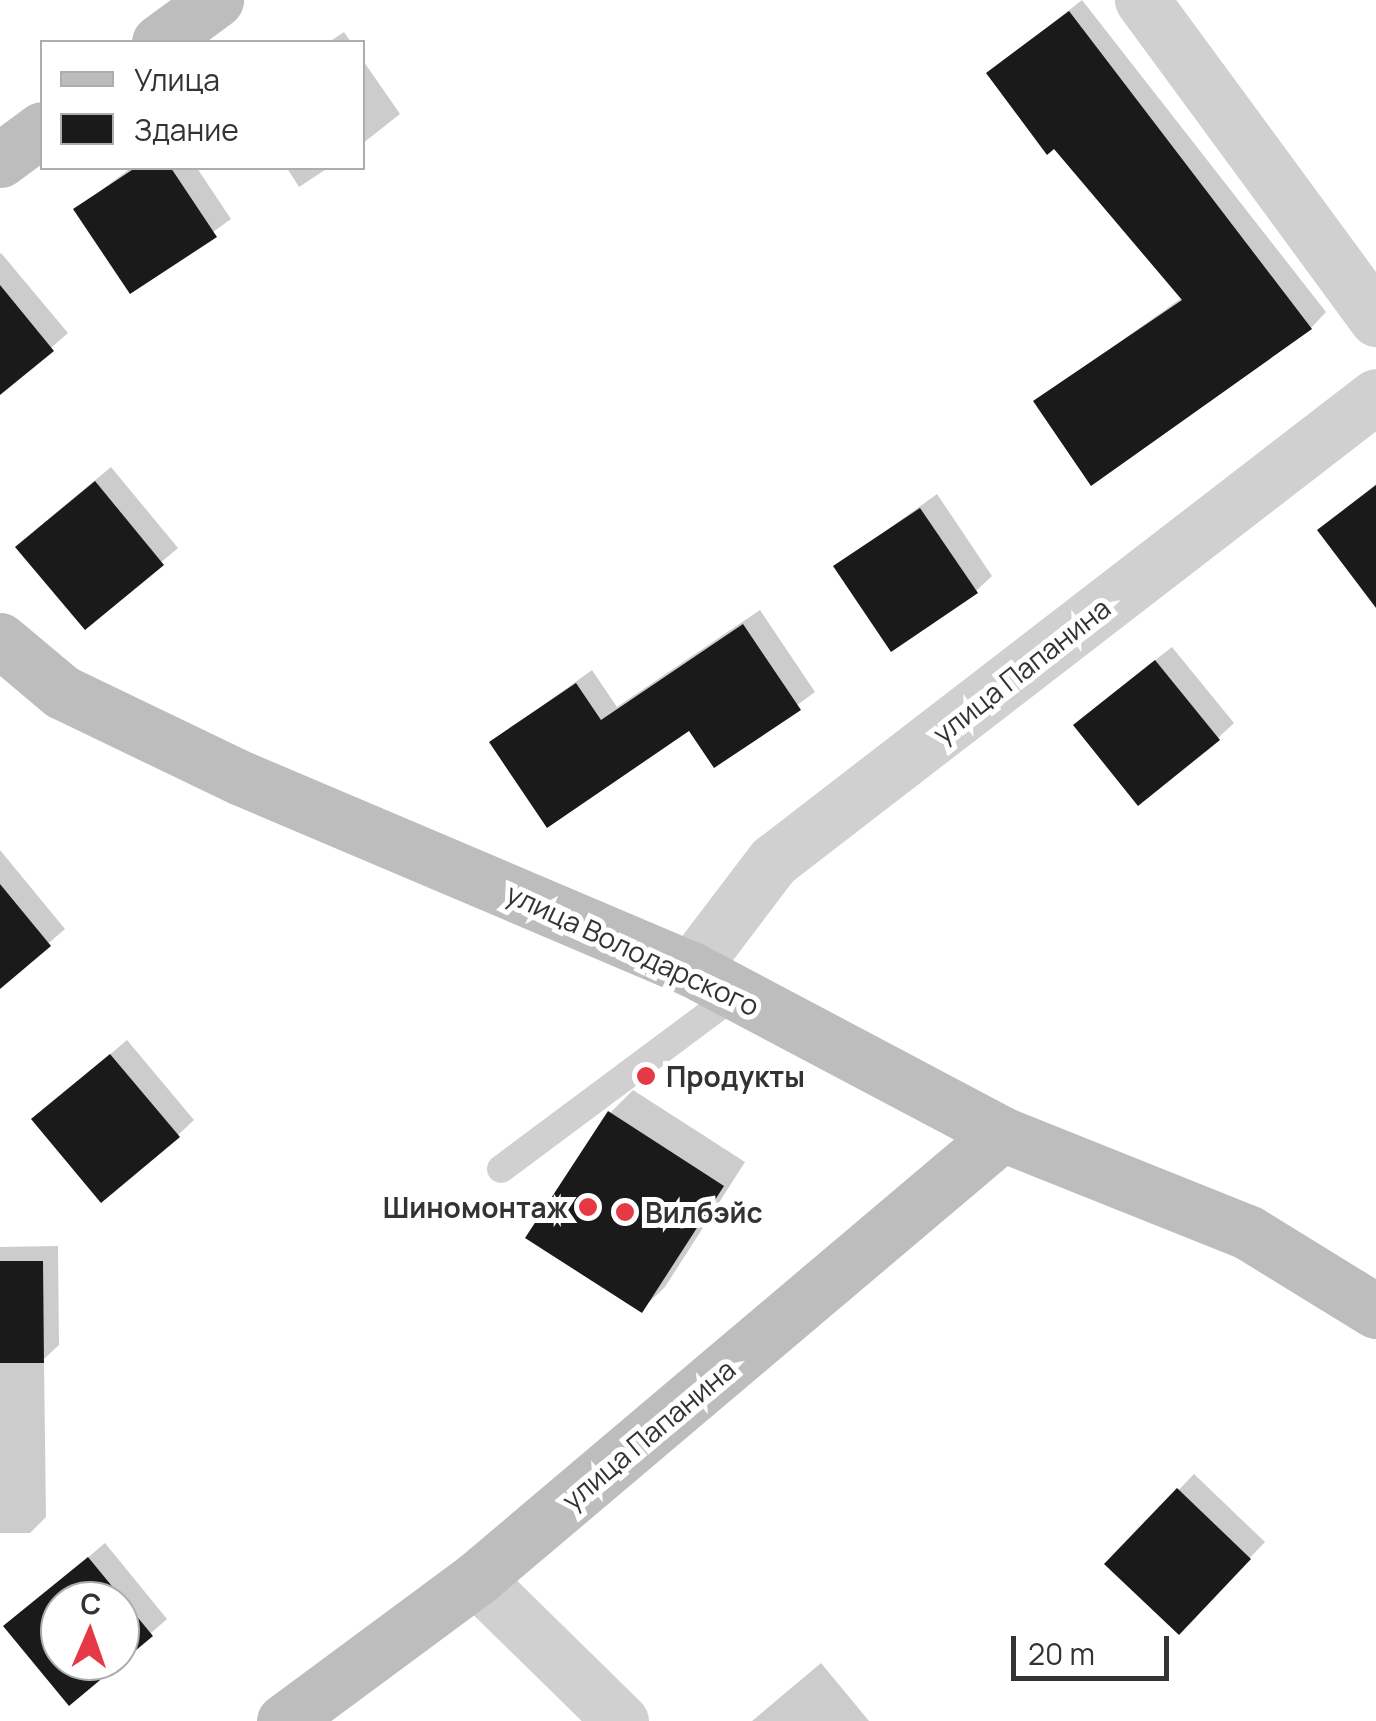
<!DOCTYPE html>
<html>
<head>
<meta charset="utf-8">
<style>
	body { margin:0 }
	#map { position:relative; width:1376px; height:1721px; overflow:hidden; background:#fff; font-family:Manrope,sans-serif }
	div>[style] { position:absolute }
	.shadow>* { inset:0; background:#0003 }
	.building>* { inset:0; background:#1a1a1a }
	.lane>* { height:28px; margin:-14px; padding:0 14px; transform-origin:14px; border-radius:14px; background:#d0d0d0 }
	.street>* { height:55px; margin:-27.5px; padding:0 27.5px; transform-origin:27.5px; border-radius:27.5px; background:#d0d0d0 }
	.secondary>* { height:55px; margin:-27.5px; padding:0 27.5px; transform-origin:27.5px; border-radius:27.5px; background:#bdbdbd }
	.dots>* { width:28px; height:28px; translate:-50% -50%; box-sizing:border-box; border:5px solid #fff; border-radius:50% }
	span { translate:-50% -50%; white-space:nowrap; text-align:center; line-height:1.15; -webkit-text-stroke:10px #fff; paint-order:stroke }
	.street-label { font-size:28px; color:#333 }
	.poi-label { font-size:28px; color:#333; font-weight:700 }
	.left { translate:0 -50%; text-align:left }
	.right { translate:-100% -50%; text-align:right }
	.legend { position:absolute; left:40px; top:40px; width:325px; height:130px; box-sizing:border-box; background:#fff; border:2px solid #adadad; margin:0; padding:12px 18px; list-style:none; font-size:30px; color:#333 }
	.legend li { display:flex; align-items:center; gap:20px; height:50px }
	.legend b { width:50px; border:2px solid #adadad }
	.north { position:absolute; left:40px; top:1581px; width:100px; height:100px; box-sizing:border-box; background:#fff; border:2px solid #adadad; border-radius:50%; rotate:2deg; font-size:28px; font-weight:700; line-height:40px; text-align:center; color:#333 }
	.north::after { content:''; display:block; margin:auto; width:35px; height:45px; background:#e63946; clip-path:polygon(50% 0,100% 100%,50% 72%,0 100%) }
	.scale { position:absolute; left:1011px; top:1636px; width:158px; height:45px; box-sizing:border-box; border:5px solid #333; border-top:0; padding-left:12px; font-size:30px; line-height:35px; white-space:nowrap; color:#333; -webkit-text-stroke:8px #fff; paint-order:stroke }
</style>
</head>
<body>
<div id="map">
	<div class="shadow">
		<div style="clip-path:polygon(1082px 0,1326px 312px,1311px 328px,1037px 401px,1183px 297px,990px 73px)"></div>
		<div style="clip-path:polygon(344px 32px,351px 42px,329px 42px)"></div>
		<div style="clip-path:polygon(362px 59px,400px 114px,362px 144px)"></div>
		<div style="clip-path:polygon(131px 168px,197px 168px,231px 219px,131px 291px,76px 209px)"></div>
		<div style="clip-path:polygon(287px 168px,328px 168px,299px 187px)"></div>
		<div style="clip-path:polygon(1px 253px,68px 333px,0 392px,0 254px)"></div>
		<div style="clip-path:polygon(111px 467px,178px 548px,85px 627px,34px 531px)"></div>
		<div style="clip-path:polygon(1376px 484px,1376px 604px,1320px 530px)"></div>
		<div style="clip-path:polygon(937px 494px,992px 576px,976px 591px,836px 567px)"></div>
		<div style="clip-path:polygon(760px 610px,815px 692px,715px 765px,690px 728px,492px 742px,592px 670px,617px 707px)"></div>
		<div style="clip-path:polygon(1172px 647px,1234px 723px,1218px 738px,1092px 710px)"></div>
		<div style="clip-path:polygon(0 850px,65px 929px,0 985px)"></div>
		<div style="clip-path:polygon(127px 1040px,194px 1120px,178px 1135px,34px 1119px)"></div>
		<div style="clip-path:polygon(633px 1090px,745px 1162px,665px 1287px,642px 1309px,610px 1113px)"></div>
		<div style="clip-path:polygon(58px 1246px,59px 1345px,44px 1359px,46px 1517px,30px 1533px,0 1533px,0 1247px)"></div>
		<div style="clip-path:polygon(1194px 1474px,1265px 1542px,1179px 1632px,1108px 1564px)"></div>
		<div style="clip-path:polygon(105px 1543px,167px 1619px,120px 1660px,120px 1601px,60px 1601px,60px 1661px,119px 1661px,69px 1702px,7px 1626px)"></div>
		<div style="clip-path:polygon(821px 1663px,869px 1721px,752px 1721px)"></div>
	</div>
	<div class="building">
		<div style="clip-path:polygon(1069px 11px,1312px 329px,1091px 486px,1033px 401px,1182px 300px,1054px 149px,1047px 155px,986px 73px)"></div>
		<div style="clip-path:polygon(135px 168px,171px 168px,217px 237px,130px 294px,73px 209px)"></div>
		<div style="clip-path:polygon(0 285px,54px 351px,0 395px)"></div>
		<div style="clip-path:polygon(95px 481px,164px 565px,85px 630px,15px 547px)"></div>
		<div style="clip-path:polygon(1376px 485px,1376px 608px,1317px 530px)"></div>
		<div style="clip-path:polygon(920px 508px,978px 593px,891px 652px,833px 566px)"></div>
		<div style="clip-path:polygon(743px 624px,801px 710px,714px 768px,689px 731px,547px 828px,489px 742px,576px 683px,601px 720px)"></div>
		<div style="clip-path:polygon(1155px 660px,1220px 740px,1138px 806px,1073px 725px)"></div>
		<div style="clip-path:polygon(0 884px,51px 946px,0 989px)"></div>
		<div style="clip-path:polygon(110px 1054px,180px 1137px,101px 1203px,31px 1119px)"></div>
		<div style="clip-path:polygon(608px 1111px,724px 1186px,642px 1313px,525px 1238px)"></div>
		<div style="clip-path:polygon(0 1261px,43px 1261px,44px 1363px,0 1363px)"></div>
		<div style="clip-path:polygon(1177px 1488px,1251px 1559px,1179px 1635px,1104px 1564px)"></div>
		<div style="clip-path:polygon(evenodd,88px 1557px,153px 1636px,69px 1706px,3px 1626px,88px 1557px,60px 1601px,120px 1601px,120px 1661px,60px 1661px,60px 1601px)"></div>
	</div>
	<div class="lane">
		<div style="left:501px;top:1169px;width:293px;rotate:-36.7deg"></div>
	</div>
	<div class="street">
		<div style="left:1142px;top:0;width:396px;rotate:53.7deg"></div>
		<div style="left:691px;top:969px;width:136px;rotate:-52.8deg"></div>
		<div style="left:773px;top:861px;width:761px;rotate:-37.64deg"></div>
		<div style="left:476px;top:1579px;width:203px;rotate:44.4deg"></div>
	</div>
	<div class="secondary">
		<div style="left:159px;top:42px;width:71px;rotate:-36.4deg"></div>
		<div style="left:0;top:160px;width:52px;rotate:-36.4deg"></div>
		<div style="left:0;top:640px;width:81px;rotate:40deg"></div>
		<div style="left:62px;top:692px;width:199px;rotate:25.7deg"></div>
		<div style="left:241px;top:778px;width:489px;rotate:23deg"></div>
		<div style="left:691px;top:969px;width:352px;rotate:27.9deg"></div>
		<div style="left:1002px;top:1134px;width:266px;rotate:21.8deg"></div>
		<div style="left:1249px;top:1233px;width:149px;rotate:31.6deg"></div>
		<div style="left:284px;top:1721px;width:239px;rotate:-36.5deg"></div>
		<div style="left:476px;top:1579px;width:689px;rotate:-40.23deg"></div>
	</div>
	<div class="dots">
		<div style="left:646px;top:1076px;background:#e63946"></div>
		<div style="left:588px;top:1207px;background:#e63946"></div>
		<div style="left:625px;top:1212px;background:#e63946"></div>
	</div>
	<div class="street-label">
		<span style="left:1021px;top:670px;rotate:-38deg">улица Папанина</span>
		<span style="left:633px;top:949px;rotate:25deg">улица Володарского</span>
		<span style="left:648px;top:1434px;rotate:-40deg">улица Папанина</span>
	</div>
	<div class="poi-label">
		<span class="left" style="left:666px;top:1076px">Продукты</span>
		<span class="right" style="left:568px;top:1207px">Шиномонтаж</span>
		<span class="left" style="left:645px;top:1212px">Вилбэйс</span>
	</div>
	<ul class="legend">
	<li><b style="height:12px;background:#bdbdbd"></b>Улица</li>
	<li><b style="height:28px;background:#1a1a1a"></b>Здание</li>
	</ul>
	<div class="north">С</div>
	<div class="scale">20 m</div>
</div>
</body>
</html>
